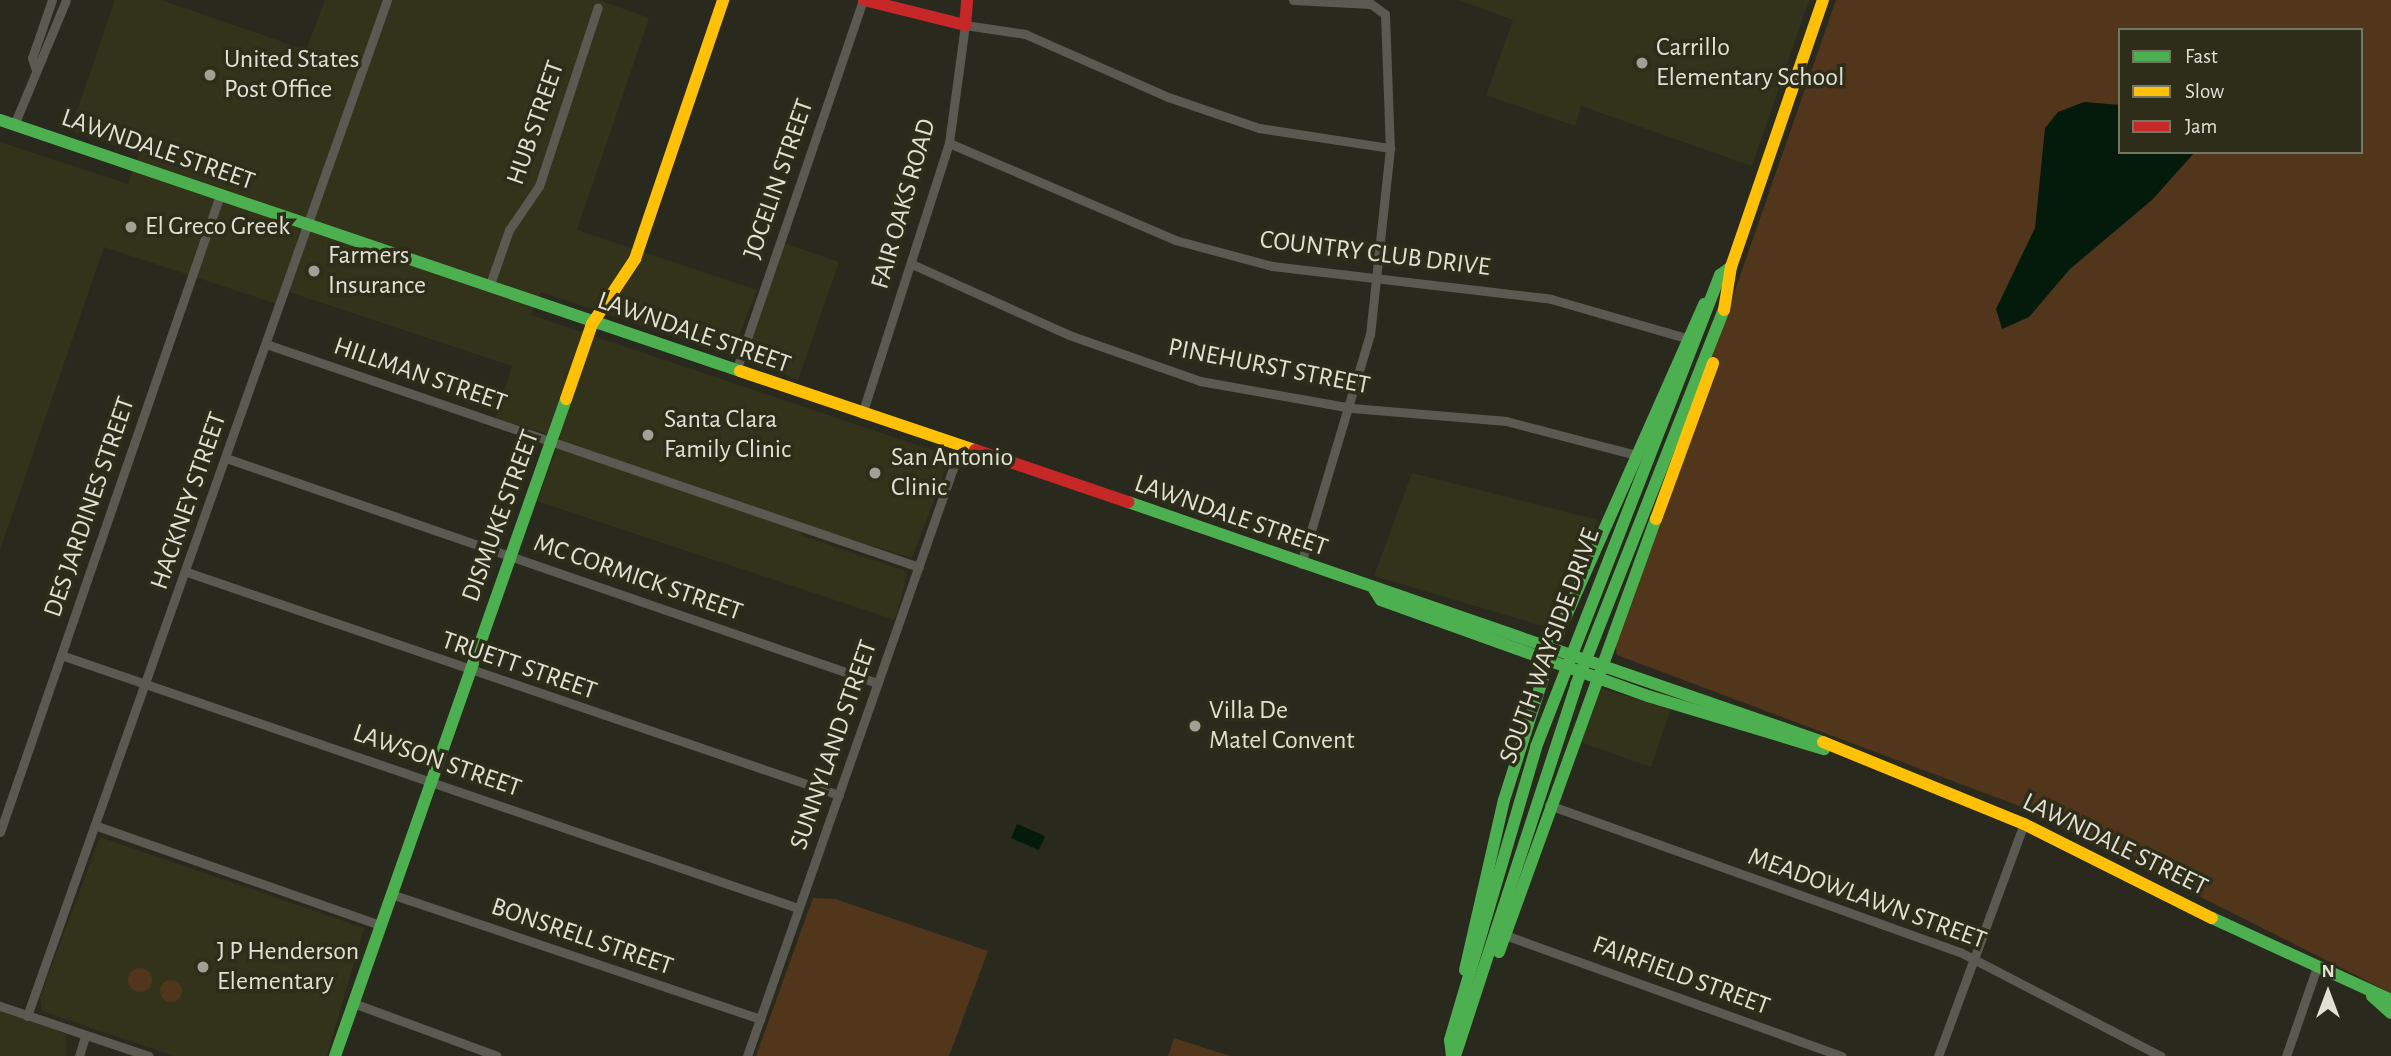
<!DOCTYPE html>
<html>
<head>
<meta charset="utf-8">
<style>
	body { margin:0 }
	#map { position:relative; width:2391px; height:1056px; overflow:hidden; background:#29291e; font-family:"Alegreya Sans",sans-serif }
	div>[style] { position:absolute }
	.built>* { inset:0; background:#33331b }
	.green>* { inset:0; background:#52361c }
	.round { border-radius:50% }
	.water>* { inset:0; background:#041a0a }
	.street>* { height:9px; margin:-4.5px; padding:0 4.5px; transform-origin:4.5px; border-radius:4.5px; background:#5a5a53 }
	.fast>* { height:12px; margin:-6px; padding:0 6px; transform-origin:6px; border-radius:6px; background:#4caf50 }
	.slow>* { height:12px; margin:-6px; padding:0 6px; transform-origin:6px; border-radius:6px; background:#ffc107 }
	.jam>* { height:12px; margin:-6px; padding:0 6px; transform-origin:6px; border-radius:6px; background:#c62828 }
	.dots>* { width:19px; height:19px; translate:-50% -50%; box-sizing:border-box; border:4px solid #2d2d1a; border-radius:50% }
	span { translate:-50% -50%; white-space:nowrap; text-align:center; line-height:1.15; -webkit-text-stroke:7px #2d2d1a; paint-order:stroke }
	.poi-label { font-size:26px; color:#e0e0d4 }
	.left { translate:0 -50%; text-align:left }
	.street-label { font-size:26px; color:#e0e0d4 }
	.legend { position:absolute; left:2118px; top:28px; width:245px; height:126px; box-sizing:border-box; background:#2d2d1a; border:2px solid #757564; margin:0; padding:9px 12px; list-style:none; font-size:21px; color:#e0e0d4 }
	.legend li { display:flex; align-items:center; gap:14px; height:35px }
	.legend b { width:35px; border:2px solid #757564 }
	.north { position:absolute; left:2293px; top:958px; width:70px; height:70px; -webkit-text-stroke:5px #2d2d1a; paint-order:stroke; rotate:0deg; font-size:19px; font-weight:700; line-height:28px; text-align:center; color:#e0e0d4 }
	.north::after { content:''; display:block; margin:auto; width:24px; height:32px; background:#e0e0d4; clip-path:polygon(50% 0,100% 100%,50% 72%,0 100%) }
</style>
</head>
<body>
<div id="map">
	<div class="built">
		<div style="clip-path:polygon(115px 0,161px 0,306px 50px,325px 0,599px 0,649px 18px,577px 230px,757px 290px,731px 356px,541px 292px,531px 315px,944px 454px,948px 463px,912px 558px,804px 525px,800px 535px,908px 572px,895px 620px,537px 501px,561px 438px,496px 418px,512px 366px,289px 292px,283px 306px,104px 247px,0 550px,0 142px,128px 184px,139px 154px,70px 131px)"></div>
		<div style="clip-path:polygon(1458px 0,1809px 0,1752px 166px,1581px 106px,1575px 126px,1486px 95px,1513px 20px)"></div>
		<div style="clip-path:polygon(784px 243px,839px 262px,798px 380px,744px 358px)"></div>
		<div style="clip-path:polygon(1412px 473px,1598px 520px,1553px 629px,1374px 576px)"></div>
		<div style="clip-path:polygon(1600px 688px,1671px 709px,1651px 767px,1577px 741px)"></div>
		<div style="clip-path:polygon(100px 837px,364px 928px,327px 1056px,174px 1056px,42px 1011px,40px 997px)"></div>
		<div style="clip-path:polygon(0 1011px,66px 1034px,66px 1056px,0 1056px)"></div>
	</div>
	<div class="green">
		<div style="clip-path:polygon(evenodd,1836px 0,2391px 0,2391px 993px,2022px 807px,1617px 655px,1614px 638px,1836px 0,2120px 30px,2361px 30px,2361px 152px,2120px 152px,2120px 30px)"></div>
		<div style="clip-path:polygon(813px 898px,835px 899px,988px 951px,949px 1056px,756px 1056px)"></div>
		<div class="round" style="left:128px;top:968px;width:24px;height:24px"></div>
		<div class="round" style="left:160px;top:980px;width:22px;height:22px"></div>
		<div style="clip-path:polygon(1174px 1038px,1227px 1055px,1230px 1056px,1168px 1056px)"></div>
	</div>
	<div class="water">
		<div style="clip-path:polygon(2084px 102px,2120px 105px,2120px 152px,2195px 152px,2152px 200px,2070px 269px,2029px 317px,2002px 329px,1996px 309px,2035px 228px,2045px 128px,2058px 112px)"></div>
		<div style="clip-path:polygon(1017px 824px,1045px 836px,1039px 850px,1011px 838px)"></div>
	</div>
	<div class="street">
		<div style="left:1293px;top:0;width:78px;rotate:2.9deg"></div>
		<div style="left:1371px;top:4px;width:17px;rotate:36deg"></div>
		<div style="left:1385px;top:14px;width:134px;rotate:87.9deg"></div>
		<div style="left:1390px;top:148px;width:187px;rotate:96.1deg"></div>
		<div style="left:1370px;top:334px;width:240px;rotate:106.7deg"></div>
		<div style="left:36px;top:70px;width:13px;rotate:-108deg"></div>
		<div style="left:32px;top:58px;width:61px;rotate:-71deg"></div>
		<div style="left:14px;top:125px;width:135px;rotate:-67.4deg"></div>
		<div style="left:949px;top:143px;width:246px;rotate:23.2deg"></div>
		<div style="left:1175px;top:240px;width:100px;rotate:15deg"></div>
		<div style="left:1272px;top:266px;width:281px;rotate:6.7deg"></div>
		<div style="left:1551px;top:299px;width:141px;rotate:16.1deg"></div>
		<div style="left:914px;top:265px;width:170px;rotate:24.3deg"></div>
		<div style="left:1069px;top:335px;width:139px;rotate:19.3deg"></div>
		<div style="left:1200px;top:381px;width:154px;rotate:10.1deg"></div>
		<div style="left:1352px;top:408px;width:155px;rotate:4.8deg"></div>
		<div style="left:1506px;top:421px;width:131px;rotate:14.6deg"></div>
		<div style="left:489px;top:287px;width:60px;rotate:-70.7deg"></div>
		<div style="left:509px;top:230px;width:53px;rotate:-55.7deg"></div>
		<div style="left:539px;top:186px;width:188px;rotate:-71.8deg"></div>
		<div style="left:266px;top:344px;width:690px;rotate:18.86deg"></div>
		<div style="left:736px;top:371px;width:392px;rotate:-71.1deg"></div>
		<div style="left:862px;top:414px;width:285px;rotate:-72.2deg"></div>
		<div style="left:949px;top:143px;width:119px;rotate:-82.3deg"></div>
		<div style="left:965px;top:25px;width:61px;rotate:8.5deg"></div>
		<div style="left:1025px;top:34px;width:156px;rotate:23.8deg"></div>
		<div style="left:1168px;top:97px;width:96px;rotate:18.8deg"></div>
		<div style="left:1259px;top:128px;width:133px;rotate:8.7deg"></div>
		<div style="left:226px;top:458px;width:689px;rotate:19.07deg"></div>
		<div style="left:187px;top:572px;width:689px;rotate:18.88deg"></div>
		<div style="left:61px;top:655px;width:779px;rotate:18.95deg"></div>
		<div style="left:1549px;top:805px;width:436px;rotate:19.7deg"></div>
		<div style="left:1960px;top:952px;width:226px;rotate:27.4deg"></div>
		<div style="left:97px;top:826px;width:299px;rotate:19.3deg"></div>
		<div style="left:0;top:832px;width:674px;rotate:-70.95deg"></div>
		<div style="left:391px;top:894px;width:390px;rotate:18.7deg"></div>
		<div style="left:1505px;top:935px;width:358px;rotate:19.8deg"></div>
		<div style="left:353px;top:1003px;width:153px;rotate:20.2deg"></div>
		<div style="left:0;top:1006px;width:157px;rotate:18.6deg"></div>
		<div style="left:27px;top:1016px;width:1078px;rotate:-70.49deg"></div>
		<div style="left:79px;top:1056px;width:21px;rotate:-73deg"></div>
		<div style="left:747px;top:1056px;width:644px;rotate:-70.69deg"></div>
		<div style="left:1938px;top:1056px;width:247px;rotate:-69.7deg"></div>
		<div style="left:2286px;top:1056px;width:91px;rotate:-70.8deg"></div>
	</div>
	<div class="fast">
		<div style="left:0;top:120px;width:781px;rotate:18.74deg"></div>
		<div style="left:1128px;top:502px;width:735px;rotate:19.05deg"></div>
		<div style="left:1374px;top:589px;width:13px;rotate:58deg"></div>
		<div style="left:1381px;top:600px;width:284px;rotate:19.8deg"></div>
		<div style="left:1648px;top:696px;width:184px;rotate:16.8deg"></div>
		<div style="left:2212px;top:918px;width:197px;rotate:24.6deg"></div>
		<div style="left:1499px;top:952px;width:461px;rotate:-70.1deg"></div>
		<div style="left:1465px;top:970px;width:174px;rotate:-77.1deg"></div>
		<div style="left:1504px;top:800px;width:165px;rotate:-72.3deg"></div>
		<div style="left:1554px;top:643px;width:371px;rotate:-66.1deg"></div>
		<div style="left:2372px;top:996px;width:25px;rotate:42deg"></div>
		<div style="left:335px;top:1056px;width:696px;rotate:-70.63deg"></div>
		<div style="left:1452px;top:1056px;width:16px;rotate:-97deg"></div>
		<div style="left:1450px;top:1040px;width:305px;rotate:-73.6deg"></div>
		<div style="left:1536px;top:747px;width:507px;rotate:-68.7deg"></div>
		<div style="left:1720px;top:275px;width:14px;rotate:-36deg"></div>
		<div style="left:1455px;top:1056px;width:390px;rotate:-71.9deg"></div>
		<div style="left:1576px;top:685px;width:403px;rotate:-68.5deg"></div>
	</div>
	<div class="slow">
		<div style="left:1724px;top:310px;width:44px;rotate:-80.8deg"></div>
		<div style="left:1731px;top:267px;width:282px;rotate:-71deg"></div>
		<div style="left:740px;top:371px;width:248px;rotate:18.6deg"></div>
		<div style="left:566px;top:399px;width:79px;rotate:-70.9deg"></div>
		<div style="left:592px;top:324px;width:78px;rotate:-56.5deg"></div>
		<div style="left:635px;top:259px;width:274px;rotate:-71.2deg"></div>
		<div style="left:1656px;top:519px;width:166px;rotate:-69.9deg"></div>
		<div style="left:1823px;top:742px;width:217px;rotate:22.2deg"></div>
		<div style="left:2024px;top:824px;width:210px;rotate:26.6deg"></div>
	</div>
	<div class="jam">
		<div style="left:864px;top:0;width:104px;rotate:13.9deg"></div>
		<div style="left:965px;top:25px;width:25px;rotate:-85deg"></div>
		<div style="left:975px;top:450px;width:162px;rotate:18.8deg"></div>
	</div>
	<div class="dots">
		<div style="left:1642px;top:63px;background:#a0a094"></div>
		<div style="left:210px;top:75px;background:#a0a094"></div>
		<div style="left:131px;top:227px;background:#a0a094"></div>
		<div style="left:314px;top:271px;background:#a0a094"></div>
		<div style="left:648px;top:435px;background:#a0a094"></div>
		<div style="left:875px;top:473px;background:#a0a094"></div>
		<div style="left:1195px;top:726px;background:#a0a094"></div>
		<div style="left:203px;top:967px;background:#a0a094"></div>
	</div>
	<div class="poi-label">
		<span class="left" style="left:1656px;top:63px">Carrillo<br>Elementary School</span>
		<span class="left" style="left:224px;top:75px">United States<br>Post Office</span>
		<span class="left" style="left:145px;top:227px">El Greco Greek</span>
		<span class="left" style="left:328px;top:271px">Farmers<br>Insurance</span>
		<span class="left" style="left:664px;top:435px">Santa Clara<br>Family Clinic</span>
		<span class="left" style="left:891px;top:473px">San Antonio<br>Clinic</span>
		<span class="left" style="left:1209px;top:726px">Villa De<br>Matel Convent</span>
		<span class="left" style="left:217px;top:967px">J P Henderson<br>Elementary</span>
	</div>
	<div class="street-label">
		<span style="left:536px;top:123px;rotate:-71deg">HUB STREET</span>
		<span style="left:158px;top:150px;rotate:19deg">LAWNDALE STREET</span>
		<span style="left:779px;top:179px;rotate:-71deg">JOCELIN STREET</span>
		<span style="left:904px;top:204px;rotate:-74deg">FAIR OAKS ROAD</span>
		<span style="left:1375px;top:254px;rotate:7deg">COUNTRY CLUB DRIVE</span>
		<span style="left:694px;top:333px;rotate:19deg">LAWNDALE STREET</span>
		<span style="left:1269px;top:367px;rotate:11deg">PINEHURST STREET</span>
		<span style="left:420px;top:375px;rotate:19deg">HILLMAN STREET</span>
		<span style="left:189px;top:501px;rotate:-71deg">HACKNEY STREET</span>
		<span style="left:90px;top:507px;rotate:-71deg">DES JARDINES STREET</span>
		<span style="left:501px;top:516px;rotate:-70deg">DISMUKE STREET</span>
		<span style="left:1231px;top:516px;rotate:19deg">LAWNDALE STREET</span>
		<span style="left:638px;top:578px;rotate:19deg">MC CORMICK STREET</span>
		<span style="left:1550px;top:646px;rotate:-70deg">SOUTH WAYSIDE DRIVE</span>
		<span style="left:519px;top:666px;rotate:19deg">TRUETT STREET</span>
		<span style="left:834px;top:745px;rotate:-71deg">SUNNYLAND STREET</span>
		<span style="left:437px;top:761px;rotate:19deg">LAWSON STREET</span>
		<span style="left:2115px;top:845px;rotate:26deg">LAWNDALE STREET</span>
		<span style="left:1867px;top:899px;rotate:20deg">MEADOWLAWN STREET</span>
		<span style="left:582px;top:937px;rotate:19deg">BONSRELL STREET</span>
		<span style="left:1681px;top:976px;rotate:20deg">FAIRFIELD STREET</span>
	</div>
	<ul class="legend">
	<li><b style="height:9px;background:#4caf50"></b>Fast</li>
	<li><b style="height:9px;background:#ffc107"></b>Slow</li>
	<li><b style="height:9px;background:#c62828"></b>Jam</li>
	</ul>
	<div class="north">N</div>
</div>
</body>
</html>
